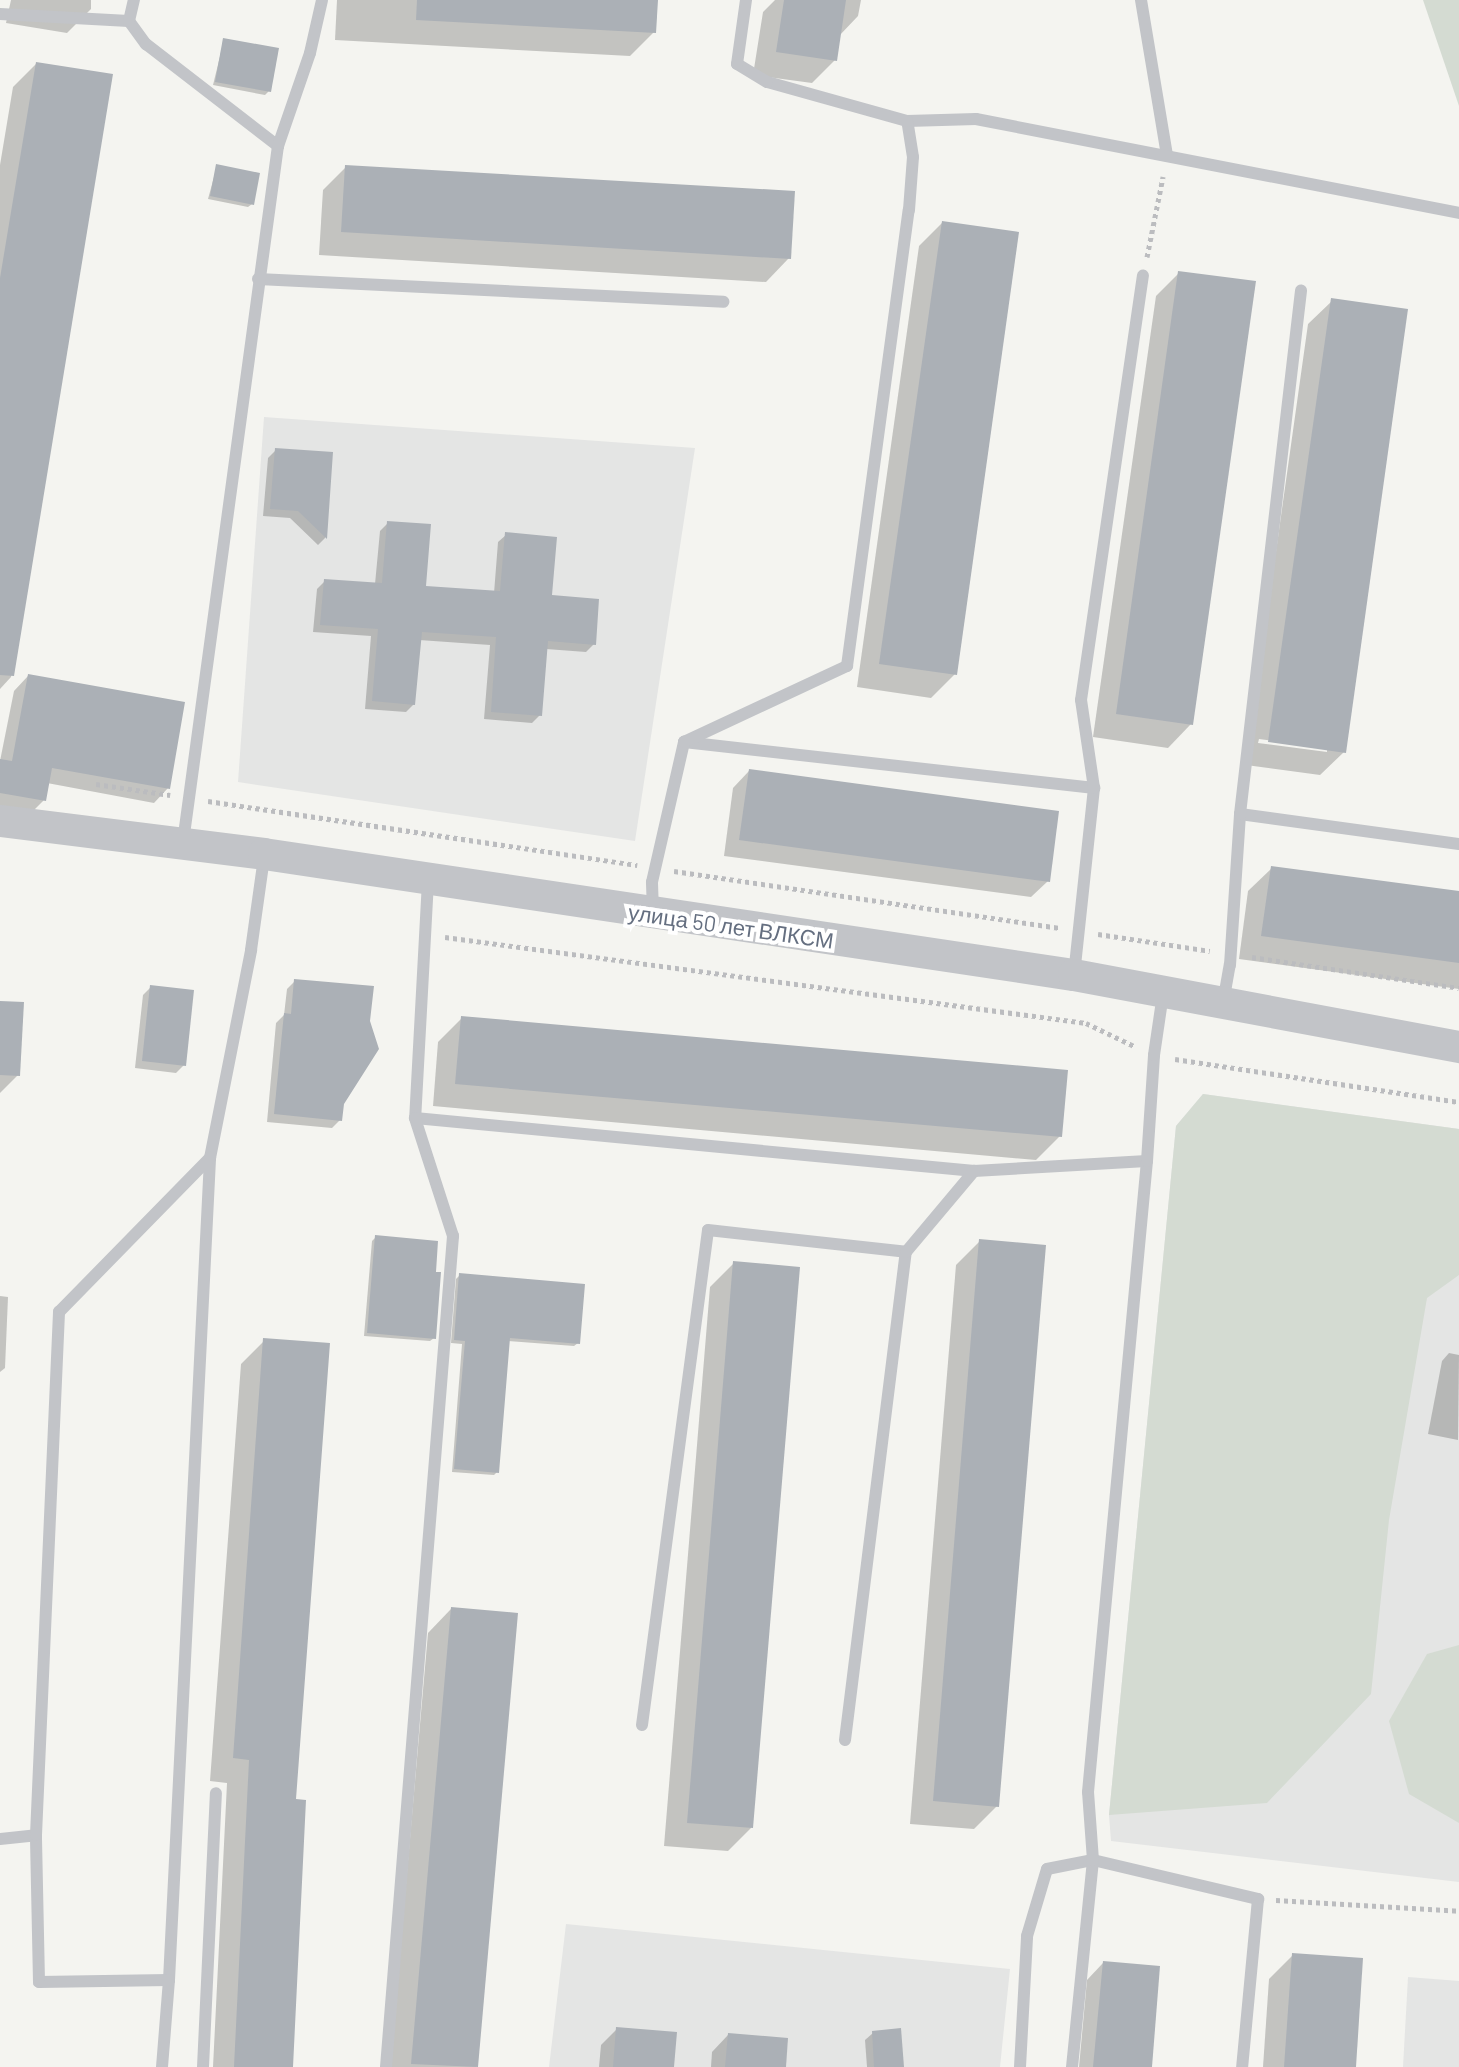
<!DOCTYPE html>
<html>
<head>
<meta charset="utf-8">
<style>
	body { margin:0 }
	#map { position:relative; width:1459px; height:2067px; overflow:hidden; background:#f4f4f0; font-family:Barlow,sans-serif }
	div>[style] { position:absolute }
	.built>* { inset:0; background:#e4e5e4 }
	.green>* { inset:0; background:#d4dbd2 }
	.shadow>* { inset:0; background:#0003 }
	.building>* { inset:0; background:#abb0b6 }
	.path>* { height:5px; margin-top:-2.5px; transform-origin:0; background:repeating-linear-gradient(90deg,#bbbcbf 0 4px,transparent 0 8px) }
	.service>* { height:12px; margin:-6px; padding:0 6px; transform-origin:6px; border-radius:6px; background:#c2c4c8 }
	.tertiary>* { height:32px; margin:-16px; padding:0 16px; transform-origin:16px; border-radius:16px; background:#c2c4c8 }
	span { translate:-50% -50%; white-space:nowrap; text-align:center; line-height:1.15; -webkit-text-stroke:8px #fff; paint-order:stroke }
	.street-label { font-size:22px; color:#656f80 }
</style>
</head>
<body>
<div id="map">
	<div class="built">
		<div style="clip-path:polygon(264px 417px,695px 448px,635px 841px,238px 782px)"></div>
		<div style="clip-path:polygon(1203px 1094px,1459px 1129px,1459px 1882px,1111px 1841px,1109px 1815px,1176px 1126px)"></div>
		<div style="clip-path:polygon(566px 1924px,1010px 1969px,1000px 2067px,549px 2067px)"></div>
		<div style="clip-path:polygon(1408px 1977px,1459px 1981px,1459px 2067px,1403px 2067px)"></div>
	</div>
	<div class="green">
		<div style="clip-path:polygon(1423px 0,1459px 0,1459px 106px)"></div>
		<div style="clip-path:polygon(1203px 1094px,1459px 1129px,1459px 1275px,1427px 1298px,1389px 1520px,1371px 1694px,1267px 1803px,1109px 1815px,1176px 1126px)"></div>
		<div style="clip-path:polygon(1459px 1645px,1459px 1823px,1409px 1794px,1389px 1721px,1427px 1654px)"></div>
	</div>
	<div class="shadow">
		<div style="clip-path:polygon(11px 0,91px 0,91px 9px,67px 33px,6px 23px)"></div>
		<div style="clip-path:polygon(337px 0,656px 0,654px 32px,630px 56px,335px 40px)"></div>
		<div style="clip-path:polygon(775px 0,861px 0,858px 16px,839px 36px,835px 60px,812px 83px,753px 75px,763px 12px)"></div>
		<div style="clip-path:polygon(224px 40px,269px 91px,265px 95px,213px 85px)"></div>
		<div style="clip-path:polygon(36px 64px,110px 76px,11px 677px,0 689px,0 165px,13px 87px)"></div>
		<div style="clip-path:polygon(217px 166px,252px 204px,248px 207px,208px 199px)"></div>
		<div style="clip-path:polygon(346px 167px,789px 258px,766px 282px,319px 255px,323px 190px)"></div>
		<div style="clip-path:polygon(942px 223px,955px 674px,931px 698px,857px 687px,919px 246px)"></div>
		<div style="clip-path:polygon(1179px 273px,1191px 724px,1168px 748px,1093px 737px,1156px 296px)"></div>
		<div style="clip-path:polygon(evenodd,1332px 301px,1344px 752px,1320px 775px,1246px 765px,1308px 324px,1332px 301px,1259px 739px,1327px 748px,1327px 752px,1258px 743px,1259px 739px)"></div>
		<div style="clip-path:polygon(276px 450px,331px 454px,325px 538px,318px 545px,290px 518px,263px 516px,268px 458px)"></div>
		<div style="clip-path:polygon(388px 523px,424px 588px,494px 593px,498px 542px,506px 535px,550px 597px,594px 644px,586px 652px,546px 649px,540px 715px,532px 723px,484px 719px,490px 645px,419px 640px,414px 704px,406px 712px,365px 709px,371px 636px,313px 632px,317px 589px,325px 581px,375px 584px,380px 531px)"></div>
		<div style="clip-path:polygon(28px 676px,168px 788px,154px 803px,47px 783px,44px 800px,30px 814px,0 809px,0 761px,14px 691px)"></div>
		<div style="clip-path:polygon(749px 771px,1048px 881px,1031px 897px,724px 856px,733px 788px)"></div>
		<div style="clip-path:polygon(1272px 868px,1459px 893px,1459px 989px,1239px 959px,1248px 891px)"></div>
		<div style="clip-path:polygon(295px 981px,342px 1104px,340px 1120px,332px 1128px,267px 1122px,276px 1023px,284px 1015px,287px 989px)"></div>
		<div style="clip-path:polygon(151px 987px,184px 1065px,176px 1073px,135px 1068px,143px 995px)"></div>
		<div style="clip-path:polygon(0 1003px,18px 1075px,0 1093px)"></div>
		<div style="clip-path:polygon(462px 1018px,1060px 1136px,1036px 1160px,433px 1106px,438px 1042px)"></div>
		<div style="clip-path:polygon(376px 1237px,434px 1338px,430px 1341px,364px 1336px,372px 1241px)"></div>
		<div style="clip-path:polygon(980px 1241px,997px 1806px,974px 1829px,910px 1824px,956px 1265px)"></div>
		<div style="clip-path:polygon(734px 1263px,751px 1828px,728px 1851px,664px 1846px,710px 1287px)"></div>
		<div style="clip-path:polygon(460px 1275px,578px 1343px,574px 1346px,508px 1341px,497px 1472px,494px 1475px,452px 1472px,462px 1344px,451px 1343px,456px 1279px)"></div>
		<div style="clip-path:polygon(0 1296px,8px 1297px,5px 1368px,0 1372px)"></div>
		<div style="clip-path:polygon(264px 1341px,294px 1801px,291px 2067px,213px 2067px,227px 1783px,210px 1781px,241px 1364px)"></div>
		<div style="clip-path:polygon(1449px 1353px,1459px 1355px,1458px 1440px,1428px 1434px,1442px 1361px)"></div>
		<div style="clip-path:polygon(451px 1609px,516px 1615px,476px 2067px,390px 2067px,428px 1633px)"></div>
		<div style="clip-path:polygon(1293px 1955px,1354px 2067px,1263px 2067px,1269px 1979px)"></div>
		<div style="clip-path:polygon(1103px 1963px,1149px 2067px,1079px 2067px,1087px 1980px)"></div>
		<div style="clip-path:polygon(617px 2029px,672px 2067px,599px 2067px,601px 2045px)"></div>
		<div style="clip-path:polygon(873px 2033px,902px 2067px,867px 2067px,865px 2040px)"></div>
		<div style="clip-path:polygon(728px 2035px,784px 2067px,711px 2067px,712px 2052px)"></div>
	</div>
	<div class="building">
		<div style="clip-path:polygon(417px 0,658px 0,656px 33px,416px 20px)"></div>
		<div style="clip-path:polygon(784px 0,846px 0,837px 61px,776px 52px)"></div>
		<div style="clip-path:polygon(223px 38px,279px 48px,271px 92px,215px 82px)"></div>
		<div style="clip-path:polygon(36px 62px,113px 74px,14px 676px,0 675px,0 278px)"></div>
		<div style="clip-path:polygon(216px 164px,260px 173px,254px 205px,210px 196px)"></div>
		<div style="clip-path:polygon(345px 165px,795px 191px,791px 259px,341px 232px)"></div>
		<div style="clip-path:polygon(942px 221px,1019px 232px,957px 675px,879px 664px)"></div>
		<div style="clip-path:polygon(1178px 271px,1256px 281px,1193px 725px,1116px 714px)"></div>
		<div style="clip-path:polygon(1331px 298px,1408px 309px,1346px 753px,1268px 742px)"></div>
		<div style="clip-path:polygon(275px 448px,333px 452px,327px 539px,298px 511px,270px 509px)"></div>
		<div style="clip-path:polygon(387px 521px,431px 524px,426px 586px,500px 591px,505px 532px,557px 537px,552px 595px,599px 599px,596px 645px,548px 641px,542px 716px,491px 712px,496px 637px,422px 632px,415px 705px,372px 701px,378px 629px,320px 625px,324px 579px,382px 583px)"></div>
		<div style="clip-path:polygon(28px 674px,185px 702px,170px 789px,52px 768px,46px 801px,0 793px,0 759px,12px 761px)"></div>
		<div style="clip-path:polygon(749px 769px,1059px 811px,1050px 882px,739px 840px)"></div>
		<div style="clip-path:polygon(1271px 866px,1459px 891px,1459px 963px,1261px 936px)"></div>
		<div style="clip-path:polygon(294px 979px,374px 986px,370px 1021px,379px 1049px,344px 1104px,342px 1121px,274px 1114px,284px 1013px,291px 1014px)"></div>
		<div style="clip-path:polygon(150px 985px,194px 990px,186px 1066px,142px 1061px)"></div>
		<div style="clip-path:polygon(0 1001px,24px 1002px,20px 1076px,0 1075px)"></div>
		<div style="clip-path:polygon(461px 1016px,1068px 1070px,1062px 1137px,455px 1084px)"></div>
		<div style="clip-path:polygon(375px 1235px,438px 1241px,436px 1272px,441px 1272px,436px 1339px,367px 1333px)"></div>
		<div style="clip-path:polygon(979px 1239px,1046px 1245px,999px 1807px,933px 1801px)"></div>
		<div style="clip-path:polygon(733px 1261px,800px 1267px,753px 1828px,687px 1823px)"></div>
		<div style="clip-path:polygon(459px 1273px,585px 1284px,580px 1344px,510px 1338px,499px 1473px,454px 1469px,465px 1341px,454px 1340px)"></div>
		<div style="clip-path:polygon(263px 1338px,330px 1343px,296px 1799px,306px 1800px,293px 2067px,234px 2067px,249px 1760px,233px 1758px)"></div>
		<div style="clip-path:polygon(451px 1607px,518px 1613px,478px 2067px,411px 2064px)"></div>
		<div style="clip-path:polygon(1292px 1953px,1363px 1958px,1356px 2067px,1284px 2067px)"></div>
		<div style="clip-path:polygon(1103px 1961px,1160px 1966px,1152px 2067px,1093px 2067px)"></div>
		<div style="clip-path:polygon(616px 2027px,677px 2032px,674px 2067px,613px 2067px)"></div>
		<div style="clip-path:polygon(901px 2028px,904px 2067px,874px 2067px,872px 2031px)"></div>
		<div style="clip-path:polygon(728px 2033px,788px 2038px,786px 2067px,725px 2067px)"></div>
	</div>
	<div class="path">
		<div style="left:1147px;top:257px;width:82px;rotate:-78.7deg"></div>
		<div style="left:96px;top:784px;width:75px;rotate:8.5deg"></div>
		<div style="left:208px;top:801px;width:434px;rotate:8.5deg"></div>
		<div style="left:674px;top:871px;width:390px;rotate:8.4deg"></div>
		<div style="left:1098px;top:934px;width:113px;rotate:8.6deg"></div>
		<div style="left:445px;top:937px;width:647px;rotate:7.64deg"></div>
		<div style="left:1086px;top:1023px;width:55px;rotate:25.6deg"></div>
		<div style="left:1252px;top:957px;width:209px;rotate:8.5deg"></div>
		<div style="left:1175px;top:1059px;width:287px;rotate:8.6deg"></div>
		<div style="left:1276px;top:1900px;width:183px;rotate:3.4deg"></div>
	</div>
	<div class="service">
		<div style="left:1141px;top:0;width:158px;rotate:80.5deg"></div>
		<div style="left:0;top:14px;width:129px;rotate:3.1deg"></div>
		<div style="left:129px;top:21px;width:29px;rotate:54deg"></div>
		<div style="left:146px;top:44px;width:167px;rotate:37.7deg"></div>
		<div style="left:129px;top:21px;width:22px;rotate:-77deg"></div>
		<div style="left:907px;top:121px;width:69px;rotate:-1.7deg"></div>
		<div style="left:976px;top:119px;width:492px;rotate:11deg"></div>
		<div style="left:258px;top:279px;width:466px;rotate:2.8deg"></div>
		<div style="left:684px;top:742px;width:413px;rotate:6.4deg"></div>
		<div style="left:1240px;top:814px;width:221px;rotate:7.8deg"></div>
		<div style="left:183px;top:842px;width:702px;rotate:-82.23deg"></div>
		<div style="left:278px;top:146px;width:98px;rotate:-71deg"></div>
		<div style="left:310px;top:53px;width:54px;rotate:-77.2deg"></div>
		<div style="left:428px;top:881px;width:237px;rotate:93.1deg"></div>
		<div style="left:415px;top:1118px;width:562px;rotate:5.42deg"></div>
		<div style="left:974px;top:1171px;width:173px;rotate:-3.3deg"></div>
		<div style="left:653px;top:912px;width:30px;rotate:-92deg"></div>
		<div style="left:652px;top:882px;width:144px;rotate:-77.1deg"></div>
		<div style="left:684px;top:742px;width:180px;rotate:-25deg"></div>
		<div style="left:847px;top:666px;width:460px;rotate:-82.3deg"></div>
		<div style="left:909px;top:210px;width:53px;rotate:-85.7deg"></div>
		<div style="left:913px;top:157px;width:36px;rotate:-99deg"></div>
		<div style="left:907px;top:121px;width:145px;rotate:-164.4deg"></div>
		<div style="left:767px;top:82px;width:35px;rotate:-149deg"></div>
		<div style="left:737px;top:64px;width:65px;rotate:-82deg"></div>
		<div style="left:1074px;top:975px;width:188px;rotate:-83.9deg"></div>
		<div style="left:1094px;top:788px;width:89px;rotate:-98.4deg"></div>
		<div style="left:1081px;top:700px;width:429px;rotate:-81.7deg"></div>
		<div style="left:1223px;top:1003px;width:39px;rotate:-80deg"></div>
		<div style="left:1230px;top:965px;width:151px;rotate:-86.2deg"></div>
		<div style="left:1240px;top:814px;width:527px;rotate:-83.35deg"></div>
		<div style="left:642px;top:1725px;width:499px;rotate:-82.4deg"></div>
		<div style="left:708px;top:1230px;width:199px;rotate:6.3deg"></div>
		<div style="left:845px;top:1740px;width:492px;rotate:-82.9deg"></div>
		<div style="left:906px;top:1252px;width:106px;rotate:-50deg"></div>
		<div style="left:0;top:1839px;width:36px;rotate:-6deg"></div>
		<div style="left:169px;top:1980px;width:823px;rotate:-87.14deg"></div>
		<div style="left:210px;top:1158px;width:212px;rotate:-78.8deg"></div>
		<div style="left:251px;top:950px;width:94px;rotate:-82deg"></div>
		<div style="left:162px;top:2067px;width:87px;rotate:-85.4deg"></div>
		<div style="left:169px;top:1980px;width:130px;rotate:179.1deg"></div>
		<div style="left:39px;top:1982px;width:147px;rotate:-91.2deg"></div>
		<div style="left:36px;top:1835px;width:524px;rotate:-87.48deg"></div>
		<div style="left:59px;top:1312px;width:216px;rotate:-45.6deg"></div>
		<div style="left:203px;top:2067px;width:274px;rotate:-87.3deg"></div>
		<div style="left:386px;top:2067px;width:834px;rotate:-85.39deg"></div>
		<div style="left:453px;top:1236px;width:124px;rotate:-107.9deg"></div>
		<div style="left:1020px;top:2067px;width:131px;rotate:-86.9deg"></div>
		<div style="left:1027px;top:1936px;width:70px;rotate:-73.4deg"></div>
		<div style="left:1047px;top:1869px;width:47px;rotate:-11.1deg"></div>
		<div style="left:1093px;top:1860px;width:170px;rotate:13.3deg"></div>
		<div style="left:1258px;top:1899px;width:169px;rotate:95.4deg"></div>
		<div style="left:1072px;top:2067px;width:208px;rotate:-84.2deg"></div>
		<div style="left:1093px;top:1860px;width:68px;rotate:-94.2deg"></div>
		<div style="left:1088px;top:1792px;width:634px;rotate:-84.66deg"></div>
		<div style="left:1147px;top:1161px;width:106px;rotate:-86.2deg"></div>
		<div style="left:1154px;top:1055px;width:62px;rotate:-81.6deg"></div>
	</div>
	<div class="tertiary">
		<div style="left:0;top:821px;width:266px;rotate:7.1deg"></div>
		<div style="left:264px;top:854px;width:819px;rotate:8.5deg"></div>
		<div style="left:1074px;top:975px;width:392px;rotate:10.6deg"></div>
	</div>
	<div class="street-label">
		<span style="left:731px;top:926px;rotate:8deg">улица 50 лет ВЛКСМ</span>
	</div>
</div>
</body>
</html>
